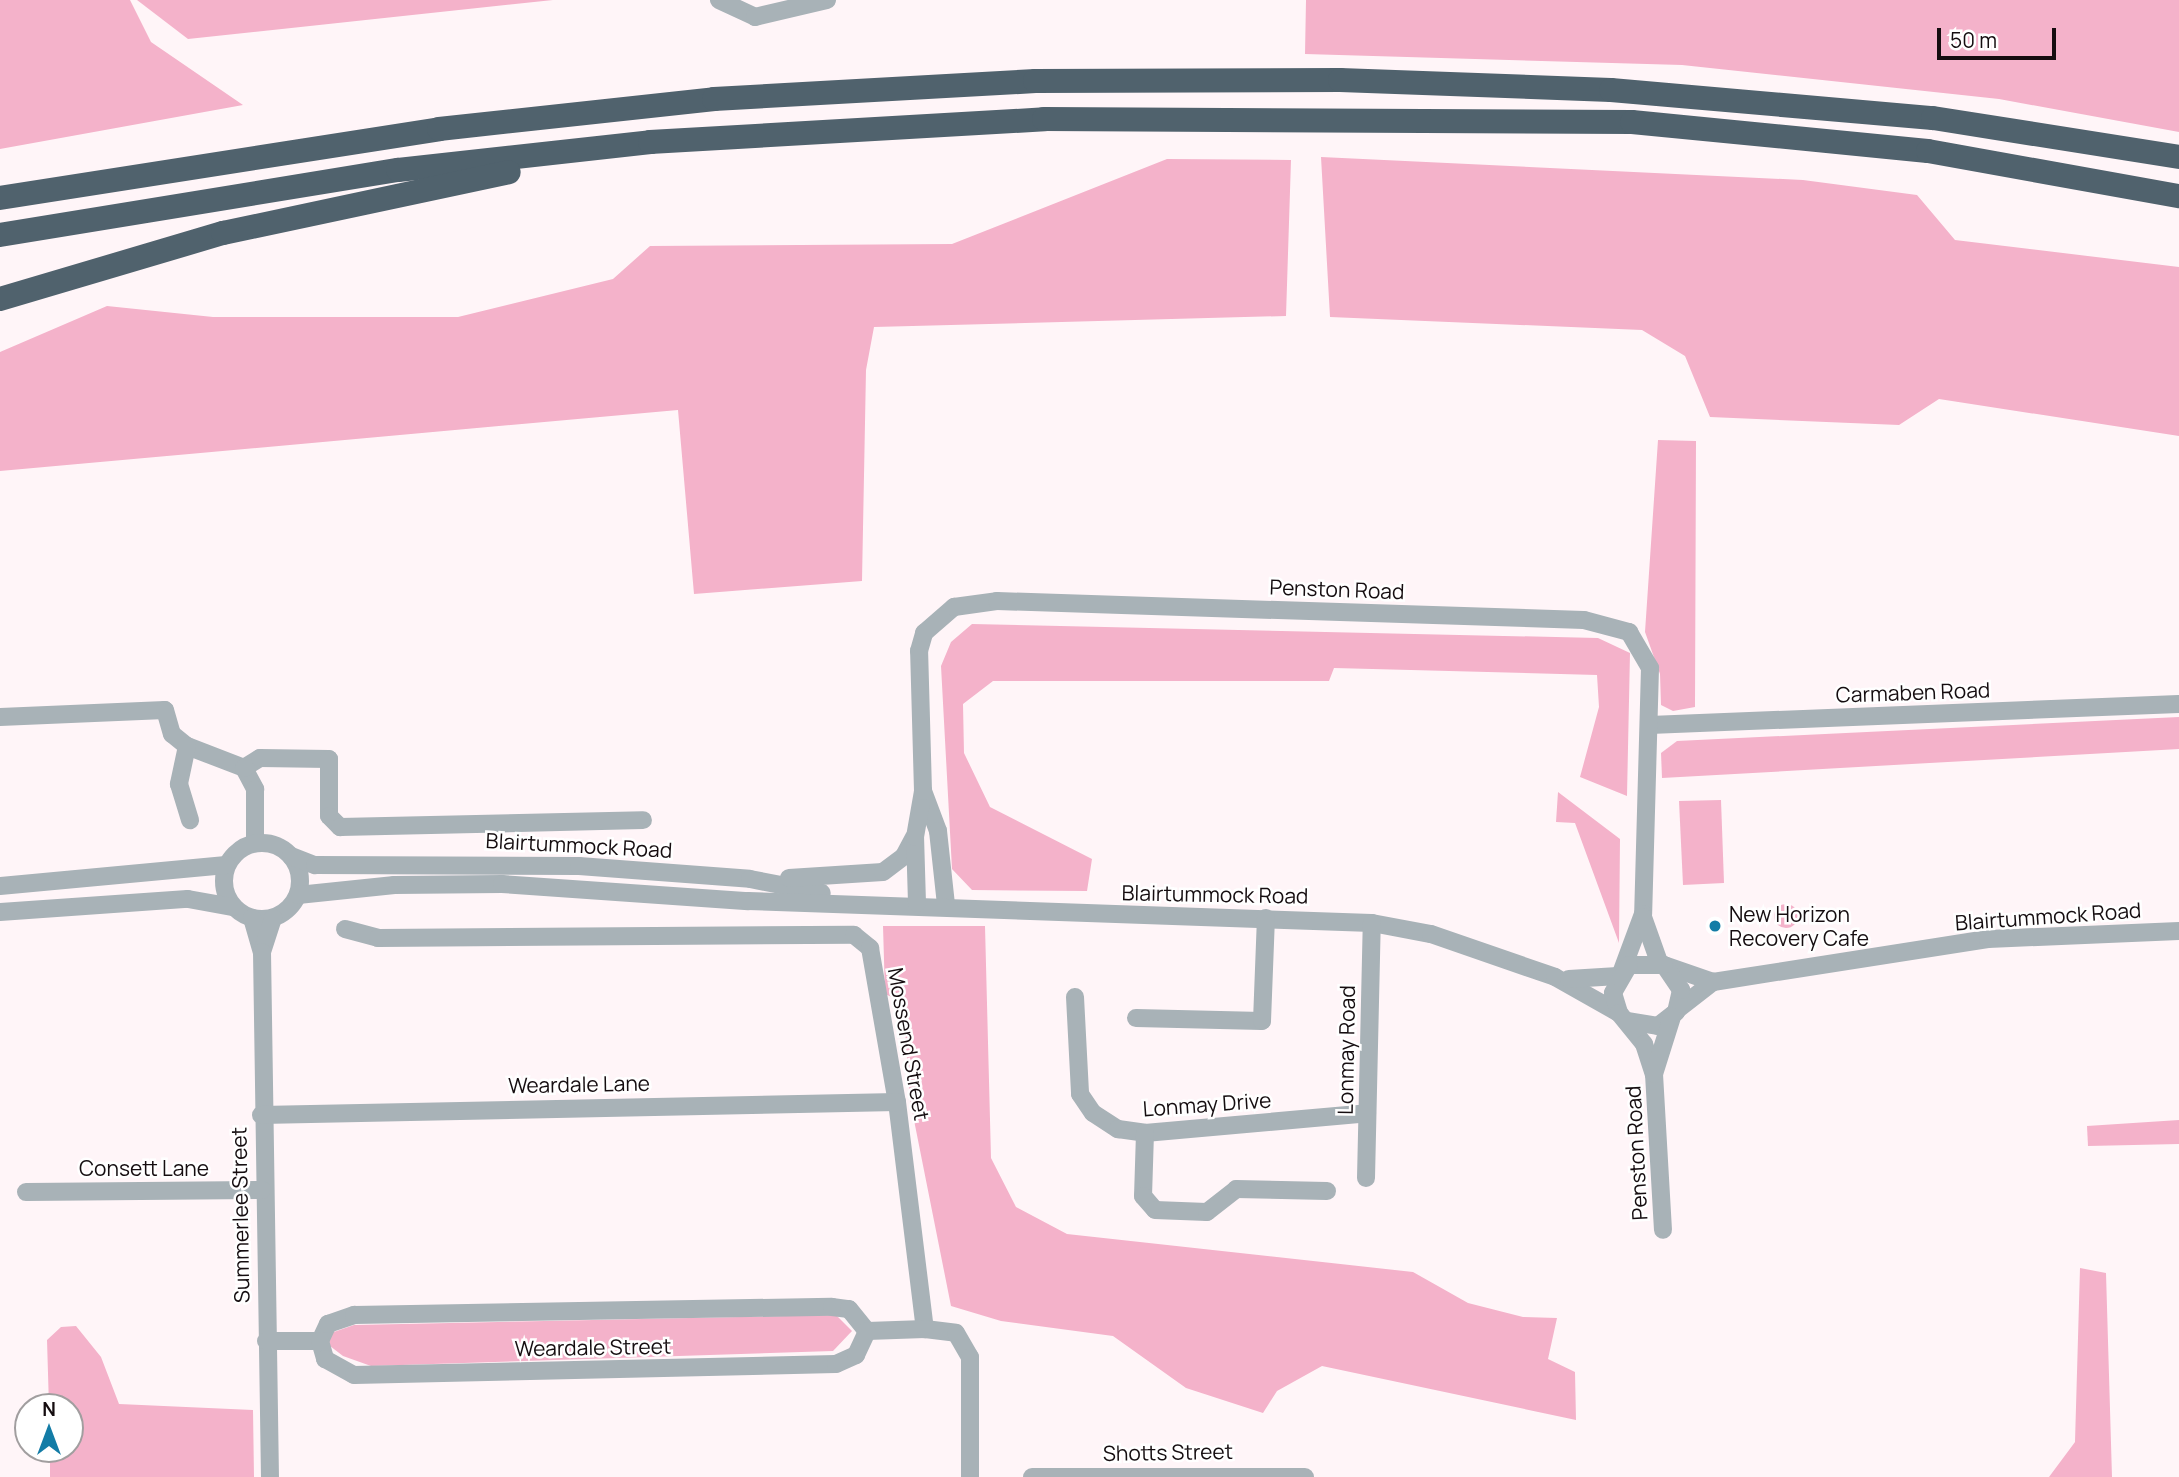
<!DOCTYPE html>
<html>
<head>
<meta charset="utf-8">
<style>
	body { margin:0 }
	#map { position:relative; width:2179px; height:1477px; overflow:hidden; background:#fff5f8; font-family:Manrope,sans-serif }
	div>[style] { position:absolute }
	.green>* { inset:0; background:#f4b2ca }
	.round { border-radius:50% }
	.minor>* { height:18px; margin:-9px; padding:0 9px; transform-origin:9px; border-radius:9px; background:#a8b2b7 }
	.minor>.ring { margin:-9px; padding:0; box-sizing:content-box; background:none; border:18px solid #a8b2b7; border-radius:50% }
	.highway>* { height:24px; margin:-12px; padding:0 12px; transform-origin:12px; border-radius:12px; background:#50626d }
	.dots>* { width:19px; height:19px; translate:-50% -50%; box-sizing:border-box; border:4px solid #fff; border-radius:50% }
	span { translate:-50% -50%; white-space:nowrap; text-align:center; line-height:1.15; -webkit-text-stroke:5px #fff; paint-order:stroke }
	.street-label { font-size:21px; color:#150d10 }
	.poi-label { font-size:21px; color:#150d10 }
	.left { translate:0 -50%; text-align:left }
	.north { position:absolute; left:14px; top:1393px; width:70px; height:70px; box-sizing:border-box; background:#fff; border:2px solid #a19e9f; border-radius:50%; rotate:0deg; font-size:19px; font-weight:700; line-height:28px; text-align:center; color:#150d10 }
	.north::after { content:''; display:block; margin:auto; width:24px; height:32px; background:#137ca6; clip-path:polygon(50% 0,100% 100%,50% 72%,0 100%) }
	.scale { position:absolute; left:1937px; top:28px; width:119px; height:32px; box-sizing:border-box; border:4px solid #150d10; border-top:0; padding-left:9px; font-size:21px; line-height:24px; white-space:nowrap; color:#150d10; -webkit-text-stroke:5px #fff; paint-order:stroke }
</style>
</head>
<body>
<div id="map">
	<div class="green">
		<div style="clip-path:polygon(0 0,130px 0,151px 42px,243px 105px,0 149px)"></div>
		<div style="clip-path:polygon(137px 0,553px 0,188px 39px)"></div>
		<div style="clip-path:polygon(1306px 0,2179px 0,2179px 132px,1999px 99px,1682px 65px,1305px 54px)"></div>
		<div style="clip-path:polygon(1321px 157px,1803px 180px,1917px 195px,1955px 240px,2179px 267px,2179px 436px,1939px 399px,1899px 425px,1710px 417px,1685px 356px,1642px 330px,1330px 317px)"></div>
		<div style="clip-path:polygon(1167px 159px,1291px 160px,1286px 316px,874px 327px,866px 370px,862px 581px,694px 594px,678px 410px,0 471px,0 352px,107px 306px,213px 317px,458px 317px,613px 279px,650px 246px,952px 244px)"></div>
		<div style="clip-path:polygon(1658px 440px,1696px 441px,1695px 707px,1673px 711px,1661px 705px,1660px 674px,1645px 632px)"></div>
		<div style="clip-path:polygon(972px 624px,1598px 638px,1630px 653px,1627px 796px,1580px 777px,1599px 707px,1597px 675px,1334px 668px,1329px 681px,993px 681px,963px 704px,964px 753px,990px 807px,1092px 859px,1087px 891px,972px 890px,952px 869px,941px 666px,951px 642px)"></div>
		<div style="clip-path:polygon(2179px 717px,2179px 749px,1662px 778px,1661px 753px,1677px 741px)"></div>
		<div style="clip-path:polygon(1558px 792px,1620px 839px,1619px 943px,1575px 823px,1556px 822px)"></div>
		<div style="clip-path:polygon(1721px 800px,1724px 883px,1683px 885px,1679px 801px)"></div>
		<div class="round" style="left:1774px;top:904px;width:24px;height:24px"></div>
		<div style="clip-path:polygon(883px 926px,985px 926px,991px 1158px,1016px 1207px,1067px 1234px,1413px 1272px,1468px 1303px,1523px 1317px,1557px 1318px,1548px 1359px,1575px 1372px,1576px 1420px,1322px 1366px,1277px 1391px,1263px 1413px,1186px 1388px,1113px 1336px,1001px 1321px,951px 1306px,910px 1100px,903px 1002px,885px 994px)"></div>
		<div style="clip-path:polygon(2179px 1120px,2179px 1144px,2088px 1146px,2087px 1126px)"></div>
		<div style="clip-path:polygon(2080px 1268px,2106px 1273px,2112px 1477px,2049px 1477px,2075px 1442px)"></div>
		<div style="clip-path:polygon(836px 1315px,852px 1331px,833px 1351px,371px 1366px,343px 1356px,330px 1346px,328px 1334px,354px 1325px)"></div>
		<div style="clip-path:polygon(76px 1326px,101px 1357px,119px 1404px,253px 1410px,254px 1477px,50px 1477px,50px 1449px,70px 1449px,70px 1407px,49px 1407px,47px 1340px,61px 1327px)"></div>
	</div>
	<div class="minor">
		<div style="left:719px;top:0;width:40px;rotate:25deg"></div>
		<div style="left:755px;top:17px;width:74px;rotate:-13.3deg"></div>
		<div style="left:0;top:717px;width:165px;rotate:-2.4deg"></div>
		<div style="left:165px;top:710px;width:25px;rotate:74deg"></div>
		<div style="left:172px;top:734px;width:19px;rotate:39deg"></div>
		<div style="left:187px;top:746px;width:61px;rotate:21.1deg"></div>
		<div style="left:244px;top:768px;width:24px;rotate:62deg"></div>
		<div style="left:255px;top:789px;width:54px;rotate:90deg"></div>
		<div style="left:1650px;top:725px;width:529px;rotate:-2.27deg"></div>
		<div style="left:187px;top:746px;width:39px;rotate:102deg"></div>
		<div style="left:179px;top:784px;width:38px;rotate:73deg"></div>
		<div style="left:244px;top:768px;width:19px;rotate:-32deg"></div>
		<div style="left:260px;top:758px;width:69px;rotate:0.8deg"></div>
		<div style="left:329px;top:759px;width:57px;rotate:90deg"></div>
		<div style="left:329px;top:816px;width:16px;rotate:45deg"></div>
		<div style="left:340px;top:827px;width:303px;rotate:-1.3deg"></div>
		<div style="left:923px;top:791px;width:43px;rotate:69.4deg"></div>
		<div style="left:938px;top:831px;width:74px;rotate:83.8deg"></div>
		<div class="ring" style="left:224px;top:843px;width:58px;height:58px"></div>
		<div style="left:291px;top:856px;width:26px;rotate:21deg"></div>
		<div style="left:315px;top:865px;width:264px;rotate:0.2deg"></div>
		<div style="left:579px;top:866px;width:171px;rotate:4.3deg"></div>
		<div style="left:750px;top:879px;width:73px;rotate:11deg"></div>
		<div style="left:789px;top:878px;width:94px;rotate:-3.7deg"></div>
		<div style="left:883px;top:872px;width:26px;rotate:-37deg"></div>
		<div style="left:904px;top:856px;width:21px;rotate:-62deg"></div>
		<div style="left:0;top:886px;width:227px;rotate:-5.3deg"></div>
		<div style="left:298px;top:895px;width:97px;rotate:-5.9deg"></div>
		<div style="left:394px;top:885px;width:108px;rotate:-0.5deg"></div>
		<div style="left:502px;top:884px;width:247px;rotate:4deg"></div>
		<div style="left:748px;top:901px;width:624px;rotate:2.02deg"></div>
		<div style="left:1372px;top:923px;width:60px;rotate:10.6deg"></div>
		<div style="left:1431px;top:934px;width:131px;rotate:19.1deg"></div>
		<div style="left:1555px;top:977px;width:73px;rotate:29.4deg"></div>
		<div style="left:917px;top:903px;width:66px;rotate:-91.7deg"></div>
		<div style="left:915px;top:837px;width:47px;rotate:-80.1deg"></div>
		<div style="left:923px;top:791px;width:140px;rotate:-91.6deg"></div>
		<div style="left:919px;top:651px;width:19px;rotate:-74deg"></div>
		<div style="left:924px;top:633px;width:40px;rotate:-41deg"></div>
		<div style="left:954px;top:607px;width:43px;rotate:-7.9deg"></div>
		<div style="left:997px;top:601px;width:587px;rotate:1.85deg"></div>
		<div style="left:1584px;top:620px;width:47px;rotate:14.9deg"></div>
		<div style="left:1629px;top:632px;width:42px;rotate:59.7deg"></div>
		<div style="left:1650px;top:668px;width:246px;rotate:91.6deg"></div>
		<div style="left:1643px;top:914px;width:63px;rotate:110.4deg"></div>
		<div style="left:0;top:912px;width:188px;rotate:-4deg"></div>
		<div style="left:188px;top:899px;width:46px;rotate:10.1deg"></div>
		<div style="left:1643px;top:917px;width:48px;rotate:70.4deg"></div>
		<div style="left:252px;top:918px;width:35px;rotate:74deg"></div>
		<div style="left:262px;top:952px;width:36px;rotate:-72deg"></div>
		<div style="left:345px;top:929px;width:34px;rotate:15deg"></div>
		<div style="left:378px;top:938px;width:476px;rotate:-0.4deg"></div>
		<div style="left:854px;top:935px;width:21px;rotate:39deg"></div>
		<div style="left:870px;top:948px;width:156px;rotate:80.1deg"></div>
		<div style="left:897px;top:1102px;width:229px;rotate:83deg"></div>
		<div style="left:925px;top:1329px;width:31px;rotate:7deg"></div>
		<div style="left:956px;top:1333px;width:28px;rotate:60deg"></div>
		<div style="left:970px;top:1357px;width:120px;rotate:90deg"></div>
		<div style="left:262px;top:952px;width:525px;rotate:89.13deg"></div>
		<div style="left:1664px;top:965px;width:52px;rotate:19.1deg"></div>
		<div style="left:1713px;top:982px;width:278px;rotate:-8.9deg"></div>
		<div style="left:1988px;top:939px;width:191px;rotate:-2.4deg"></div>
		<div style="left:1569px;top:979px;width:49px;rotate:-3.5deg"></div>
		<div style="left:1075px;top:997px;width:97px;rotate:87deg"></div>
		<div style="left:1080px;top:1094px;width:23px;rotate:56deg"></div>
		<div style="left:1093px;top:1113px;width:30px;rotate:33deg"></div>
		<div style="left:1118px;top:1129px;width:27px;rotate:8deg"></div>
		<div style="left:1145px;top:1133px;width:223px;rotate:-5.1deg"></div>
		<div style="left:1677px;top:1010px;width:46px;rotate:-37.9deg"></div>
		<div style="left:1136px;top:1018px;width:126px;rotate:1.4deg"></div>
		<div style="left:1262px;top:1021px;width:103px;rotate:-87.8deg"></div>
		<div style="left:1627px;top:1021px;width:31px;rotate:9deg"></div>
		<div style="left:1658px;top:1026px;width:23px;rotate:-38deg"></div>
		<div style="left:1676px;top:1012px;width:23px;rotate:-77deg"></div>
		<div style="left:1681px;top:990px;width:30px;rotate:-124deg"></div>
		<div style="left:1664px;top:965px;width:35px;rotate:180deg"></div>
		<div style="left:1629px;top:965px;width:32px;rotate:120deg"></div>
		<div style="left:1613px;top:993px;width:21px;rotate:73deg"></div>
		<div style="left:1619px;top:1013px;width:40px;rotate:51deg"></div>
		<div style="left:1644px;top:1044px;width:32px;rotate:72deg"></div>
		<div style="left:1654px;top:1074px;width:156px;rotate:86.7deg"></div>
		<div style="left:1654px;top:1074px;width:60px;rotate:-72.5deg"></div>
		<div style="left:261px;top:1115px;width:636px;rotate:-1.17deg"></div>
		<div style="left:1145px;top:1133px;width:63px;rotate:91.8deg"></div>
		<div style="left:1143px;top:1196px;width:18px;rotate:49deg"></div>
		<div style="left:1155px;top:1210px;width:52px;rotate:2.2deg"></div>
		<div style="left:1207px;top:1212px;width:37px;rotate:-38deg"></div>
		<div style="left:1236px;top:1189px;width:91px;rotate:1.3deg"></div>
		<div style="left:1366px;top:1178px;width:255px;rotate:-88.7deg"></div>
		<div style="left:26px;top:1192px;width:236px;rotate:-0.5deg"></div>
		<div style="left:266px;top:1341px;width:54px"></div>
		<div style="left:320px;top:1341px;width:19px;rotate:-65deg"></div>
		<div style="left:328px;top:1324px;width:28px;rotate:-19deg"></div>
		<div style="left:354px;top:1315px;width:478px;rotate:-1deg"></div>
		<div style="left:832px;top:1307px;width:17px;rotate:7deg"></div>
		<div style="left:849px;top:1309px;width:28px;rotate:51deg"></div>
		<div style="left:867px;top:1331px;width:58px;rotate:-2deg"></div>
		<div style="left:320px;top:1341px;width:19px;rotate:74deg"></div>
		<div style="left:325px;top:1359px;width:33px;rotate:29deg"></div>
		<div style="left:354px;top:1375px;width:482px;rotate:-1.3deg"></div>
		<div style="left:836px;top:1364px;width:22px;rotate:-24deg"></div>
		<div style="left:856px;top:1355px;width:26px;rotate:-65deg"></div>
		<div style="left:1032px;top:1477px;width:273px"></div>
	</div>
	<div class="highway">
		<div style="left:0;top:198px;width:444px;rotate:-8.9deg"></div>
		<div style="left:439px;top:129px;width:277px;rotate:-6.2deg"></div>
		<div style="left:714px;top:99px;width:322px;rotate:-3.2deg"></div>
		<div style="left:1035px;top:81px;width:305px;rotate:-0.2deg"></div>
		<div style="left:1340px;top:80px;width:271px;rotate:2.1deg"></div>
		<div style="left:1611px;top:90px;width:323px;rotate:5deg"></div>
		<div style="left:1933px;top:118px;width:249px;rotate:9deg"></div>
		<div style="left:0;top:235px;width:403px;rotate:-9.3deg"></div>
		<div style="left:398px;top:170px;width:254px;rotate:-6.3deg"></div>
		<div style="left:650px;top:142px;width:395px;rotate:-3.3deg"></div>
		<div style="left:1044px;top:119px;width:588px;rotate:0.29deg"></div>
		<div style="left:1632px;top:122px;width:297px;rotate:5.6deg"></div>
		<div style="left:1928px;top:151px;width:255px;rotate:10.2deg"></div>
		<div style="left:0;top:299px;width:233px;rotate:-16.5deg"></div>
		<div style="left:223px;top:233px;width:292px;rotate:-12deg"></div>
	</div>
	<div class="dots">
		<div style="left:1715px;top:926px;background:#137ca6"></div>
	</div>
	<div class="street-label">
		<span style="left:1337px;top:589px;rotate:2deg">Penston Road</span>
		<span style="left:1913px;top:692px;rotate:-2deg">Carmaben Road</span>
		<span style="left:579px;top:845px;rotate:3deg">Blairtummock Road</span>
		<span style="left:1215px;top:894px;rotate:1deg">Blairtummock Road</span>
		<span style="left:2048px;top:916px;rotate:-4deg">Blairtummock Road</span>
		<span style="left:909px;top:1044px;rotate:80deg">Mossend Street</span>
		<span style="left:1346px;top:1050px;rotate:-89deg">Lonmay Road</span>
		<span style="left:579px;top:1084px;rotate:-1deg">Weardale Lane</span>
		<span style="left:1207px;top:1104px;rotate:-4deg">Lonmay Drive</span>
		<span style="left:1636px;top:1153px;rotate:-93deg">Penston Road</span>
		<span style="left:144px;top:1168px">Consett Lane</span>
		<span style="left:240px;top:1215px;rotate:-91deg">Summerlee Street</span>
		<span style="left:593px;top:1347px;rotate:-1deg">Weardale Street</span>
		<span style="left:1168px;top:1452px;rotate:-1deg">Shotts Street</span>
	</div>
	<div class="poi-label">
		<span class="left" style="left:1729px;top:926px">New Horizon<br>Recovery Cafe</span>
	</div>
	<div class="north">N</div>
	<div class="scale">50 m</div>
</div>
</body>
</html>
